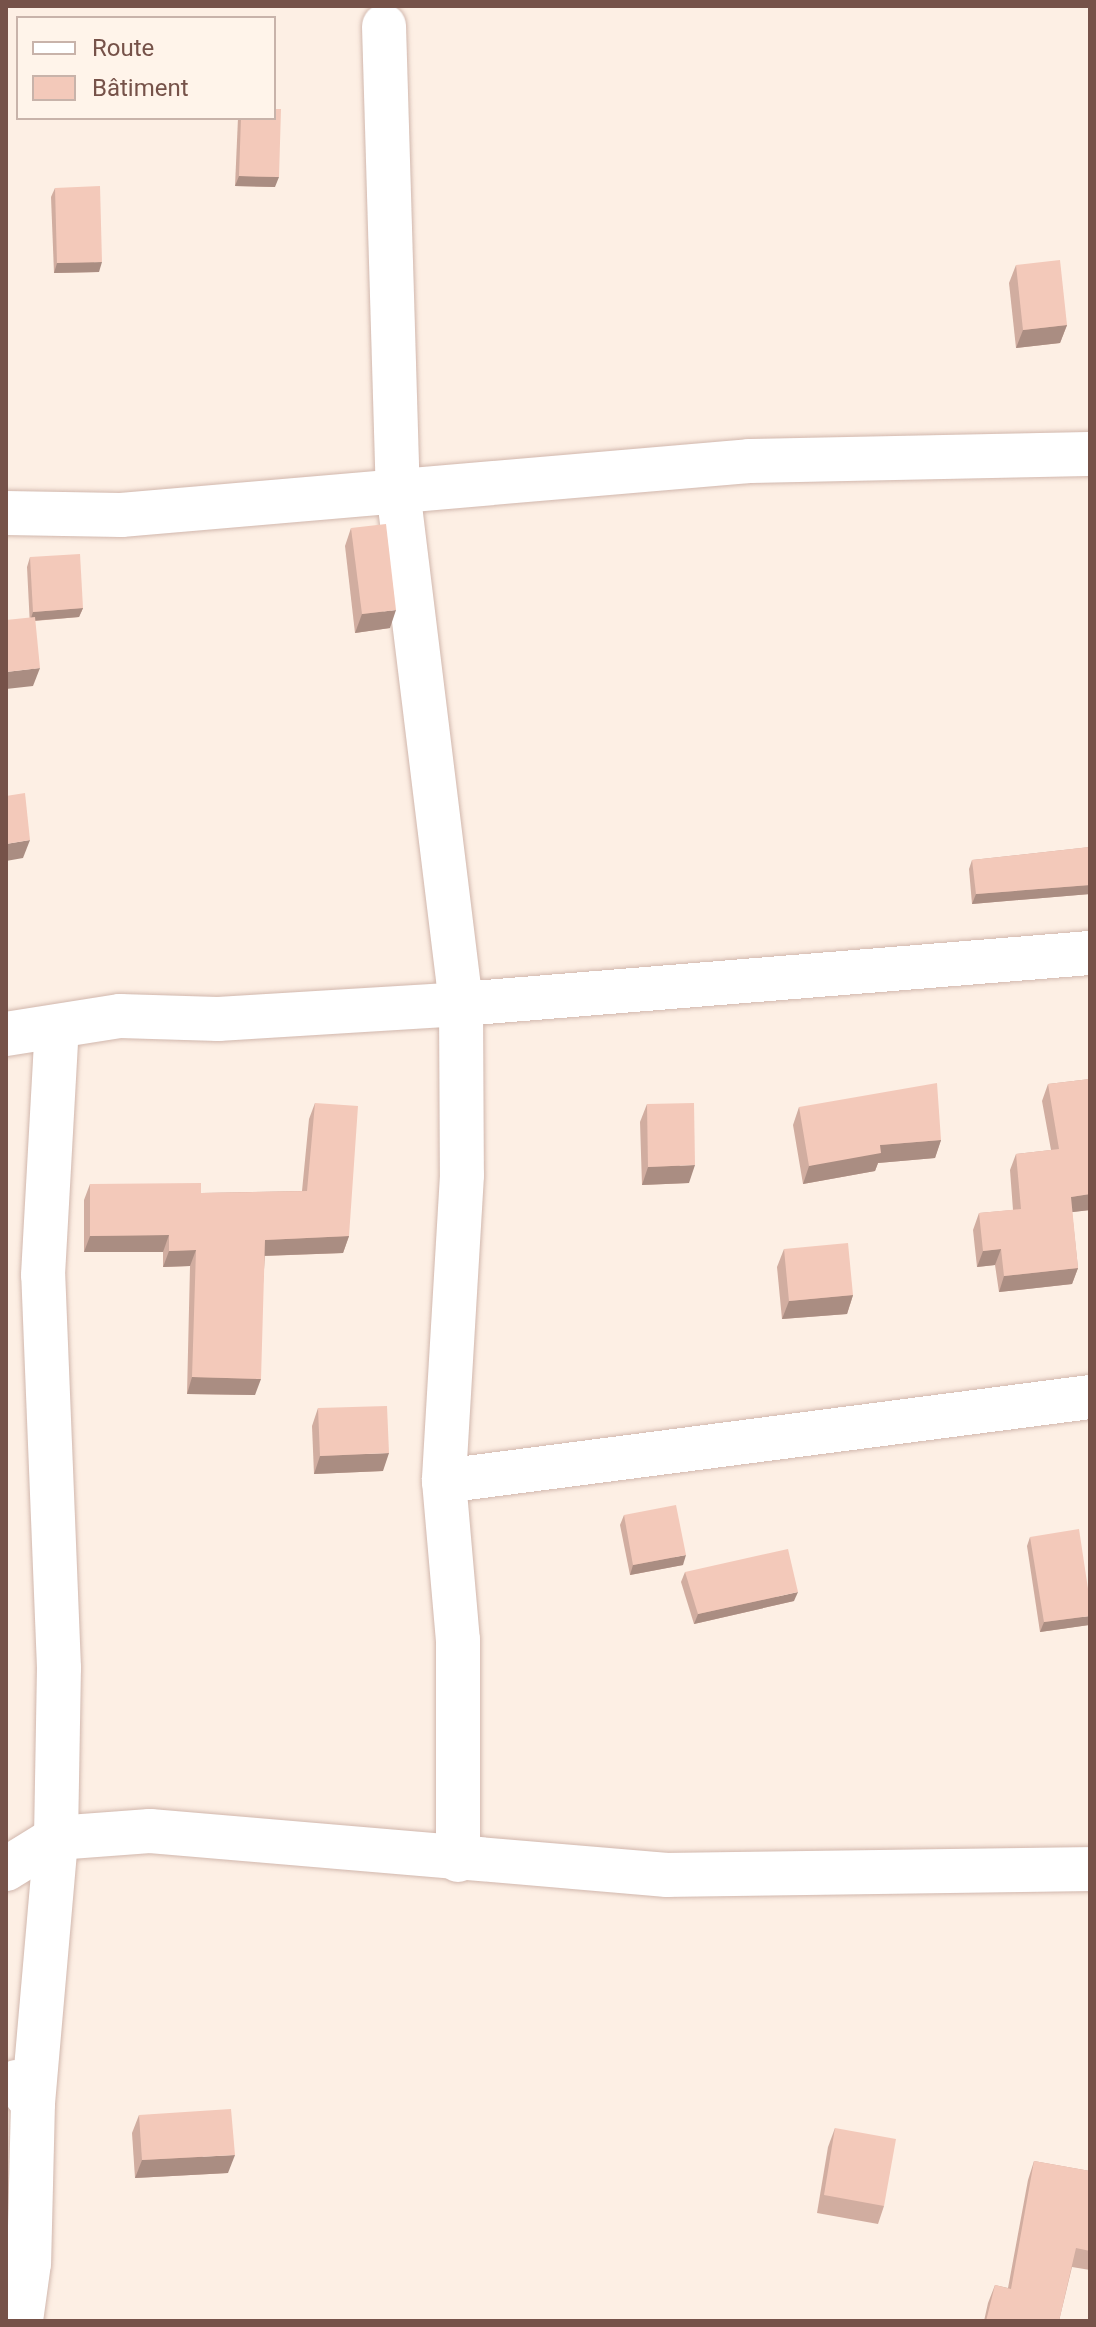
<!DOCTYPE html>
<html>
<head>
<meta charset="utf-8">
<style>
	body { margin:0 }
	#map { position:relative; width:1096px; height:2327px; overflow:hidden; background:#fdefe4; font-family:Roboto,sans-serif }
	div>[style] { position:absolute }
	.roads { filter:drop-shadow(0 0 2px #d1b7ad) drop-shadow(0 0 2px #d1b7ad) }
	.street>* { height:44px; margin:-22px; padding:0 22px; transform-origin:22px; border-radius:22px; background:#fff }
	.wall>* { inset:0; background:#d1ada0 }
	.shaded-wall>* { inset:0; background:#aa8d82 }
	.building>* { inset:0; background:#f3c9ba }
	span { translate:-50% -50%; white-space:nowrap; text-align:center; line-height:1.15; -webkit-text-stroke:7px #fff4ea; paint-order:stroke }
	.frame { position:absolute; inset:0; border:8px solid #765249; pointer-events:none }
	.legend { position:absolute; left:16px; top:16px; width:260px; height:104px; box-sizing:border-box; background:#fff4ea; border:2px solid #c8b3aa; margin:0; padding:10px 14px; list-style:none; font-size:24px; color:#765249 }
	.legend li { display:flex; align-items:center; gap:16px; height:40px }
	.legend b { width:40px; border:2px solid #c8b3aa }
</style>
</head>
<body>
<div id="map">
	<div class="roads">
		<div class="street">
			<div style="left:384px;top:26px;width:464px;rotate:88.3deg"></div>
			<div style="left:398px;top:490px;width:518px;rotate:83.01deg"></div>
			<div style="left:461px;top:1004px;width:171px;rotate:89.7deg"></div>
			<div style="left:462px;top:1175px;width:307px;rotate:93.4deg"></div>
			<div style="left:444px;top:1481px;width:160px;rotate:85deg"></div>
			<div style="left:458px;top:1640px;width:220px;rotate:90deg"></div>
			<div style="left:6px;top:513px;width:115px;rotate:1deg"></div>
			<div style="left:121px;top:515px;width:630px;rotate:-4.91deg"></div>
			<div style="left:749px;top:461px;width:341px;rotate:-1.2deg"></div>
			<div style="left:6px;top:1034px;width:115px;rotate:-9deg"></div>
			<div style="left:120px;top:1016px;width:98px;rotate:1.8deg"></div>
			<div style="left:218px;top:1019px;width:243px;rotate:-3.5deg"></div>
			<div style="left:461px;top:1004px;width:631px;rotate:-4.64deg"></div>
			<div style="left:444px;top:1481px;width:651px;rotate:-7.41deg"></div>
			<div style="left:6px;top:1869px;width:59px;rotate:-31.8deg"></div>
			<div style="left:56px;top:1838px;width:94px;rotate:-4.3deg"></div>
			<div style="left:150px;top:1831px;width:519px;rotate:4.86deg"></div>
			<div style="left:667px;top:1875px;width:423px;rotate:-0.8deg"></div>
			<div style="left:16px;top:2082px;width:27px;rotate:51deg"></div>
			<div style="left:33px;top:2103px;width:160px;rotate:91.4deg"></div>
			<div style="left:29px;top:2263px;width:59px;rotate:97.9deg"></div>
			<div style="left:33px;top:2103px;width:266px;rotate:-85deg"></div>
			<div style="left:56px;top:1838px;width:170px;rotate:-89deg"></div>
			<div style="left:59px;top:1668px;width:393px;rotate:-92.3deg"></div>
			<div style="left:43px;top:1275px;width:248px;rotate:-86.8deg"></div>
		</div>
	</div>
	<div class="wall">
		<div style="clip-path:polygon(238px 118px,274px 118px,275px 187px,235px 186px)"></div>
		<div style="clip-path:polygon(55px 188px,99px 272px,54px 273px,51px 197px)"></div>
		<div style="clip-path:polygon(1016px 265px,1067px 325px,1060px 343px,1016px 348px,1009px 283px)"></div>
		<div style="clip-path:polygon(351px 528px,390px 628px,355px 633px,345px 546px)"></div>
		<div style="clip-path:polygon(30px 557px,83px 608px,79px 617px,35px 621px,33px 686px,27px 567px)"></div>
		<div style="clip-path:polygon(1090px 847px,1090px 894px,972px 904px,969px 869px,972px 860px)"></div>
		<div style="clip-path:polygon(1090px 1079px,1090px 1210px,1072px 1212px,1078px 1268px,1072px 1284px,999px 1292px,995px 1265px,977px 1267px,973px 1230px,979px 1213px,1013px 1210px,1010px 1170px,1016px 1154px,1051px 1150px,1042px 1101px,1048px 1084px)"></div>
		<div style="clip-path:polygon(315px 1103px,349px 1236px,343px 1253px,265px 1256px,255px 1395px,187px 1394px,190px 1266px,163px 1267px,163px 1252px,84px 1252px,84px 1200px,90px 1184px,201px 1193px,302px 1191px,309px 1119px)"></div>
		<div style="clip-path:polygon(647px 1104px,689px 1183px,642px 1185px,640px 1122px)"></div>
		<div style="clip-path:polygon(799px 1107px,941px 1140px,935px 1158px,878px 1163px,875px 1171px,803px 1184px,793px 1125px)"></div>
		<div style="clip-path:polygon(784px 1249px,853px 1295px,847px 1314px,782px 1319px,777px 1267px)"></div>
		<div style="clip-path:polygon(318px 1408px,383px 1471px,314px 1474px,312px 1426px)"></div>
		<div style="clip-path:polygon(624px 1515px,683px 1565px,630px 1575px,620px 1525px)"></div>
		<div style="clip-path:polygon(1030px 1537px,1089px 1625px,1040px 1632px,1027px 1546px)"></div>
		<div style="clip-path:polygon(685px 1572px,794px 1601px,694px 1624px,681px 1582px)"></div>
		<div style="clip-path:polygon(139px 2115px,228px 2173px,135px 2178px,132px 2133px)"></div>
		<div style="clip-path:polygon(835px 2128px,884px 2206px,878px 2224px,817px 2213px,828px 2147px)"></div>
		<div style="clip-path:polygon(1034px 2161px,1090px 2171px,1090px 2270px,1072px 2267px,1059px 2321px,984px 2321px,988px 2303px,995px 2285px,1008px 2288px,1028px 2180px)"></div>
	</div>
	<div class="shaded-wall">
		<div style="clip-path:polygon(239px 176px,279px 177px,275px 187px,235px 186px)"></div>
		<div style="clip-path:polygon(102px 262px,99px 272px,54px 273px,57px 263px)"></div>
		<div style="clip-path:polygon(1067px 325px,1060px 343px,1016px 348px,1023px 330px)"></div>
		<div style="clip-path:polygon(83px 608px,79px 617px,30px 621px,33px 612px)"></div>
		<div style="clip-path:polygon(396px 610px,390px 628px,355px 633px,362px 614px)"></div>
		<div style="clip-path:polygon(40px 668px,33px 686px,6px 689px,6px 672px)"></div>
		<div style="clip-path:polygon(30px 840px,23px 858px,6px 861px,6px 844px)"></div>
		<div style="clip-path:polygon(1090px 885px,1090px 894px,972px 904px,976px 894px)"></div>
		<div style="clip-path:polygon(941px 1140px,935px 1158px,878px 1163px,875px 1171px,803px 1184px,809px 1166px,880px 1145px)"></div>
		<div style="clip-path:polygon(695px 1165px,689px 1183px,642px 1185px,648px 1167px)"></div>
		<div style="clip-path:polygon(1090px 1194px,1090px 1210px,1065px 1213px,1071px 1197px)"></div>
		<div style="clip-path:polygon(169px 1235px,163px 1252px,84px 1252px,90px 1236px)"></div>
		<div style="clip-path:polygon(349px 1236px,343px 1253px,259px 1256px,265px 1240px)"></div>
		<div style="clip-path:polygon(1001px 1249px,995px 1265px,977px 1267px,983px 1251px)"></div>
		<div style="clip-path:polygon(196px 1250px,190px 1266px,163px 1267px,169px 1251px)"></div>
		<div style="clip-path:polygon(1078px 1268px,1072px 1284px,999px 1292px,1004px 1276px)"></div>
		<div style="clip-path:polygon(853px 1295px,847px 1314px,782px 1319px,789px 1301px)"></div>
		<div style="clip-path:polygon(192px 1377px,261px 1379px,255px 1395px,187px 1394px)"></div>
		<div style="clip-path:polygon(389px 1453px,383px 1471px,314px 1474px,320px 1456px)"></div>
		<div style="clip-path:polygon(686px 1555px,683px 1565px,630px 1575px,633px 1565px)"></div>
		<div style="clip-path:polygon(798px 1592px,794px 1601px,694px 1624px,698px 1614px)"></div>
		<div style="clip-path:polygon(1090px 1616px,1089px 1625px,1040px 1632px,1044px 1622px)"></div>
		<div style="clip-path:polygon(235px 2155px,228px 2173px,135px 2178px,142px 2160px)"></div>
	</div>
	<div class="building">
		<div style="clip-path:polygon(274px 109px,281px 109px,279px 177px,239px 176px,241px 118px,274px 118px)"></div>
		<div style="clip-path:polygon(100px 186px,102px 262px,57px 263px,55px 188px)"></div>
		<div style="clip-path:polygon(1060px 260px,1067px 325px,1023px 330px,1016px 265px)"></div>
		<div style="clip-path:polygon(386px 524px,396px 610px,362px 614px,351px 528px)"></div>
		<div style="clip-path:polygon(80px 554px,83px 608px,33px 612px,30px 557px)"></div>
		<div style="clip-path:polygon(35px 617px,40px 668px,6px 672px,6px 620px)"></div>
		<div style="clip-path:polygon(25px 793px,30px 840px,6px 844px,6px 796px)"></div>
		<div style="clip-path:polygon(1090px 847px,1090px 885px,976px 894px,972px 860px)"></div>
		<div style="clip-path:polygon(1090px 1079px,1090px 1194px,1071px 1197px,1078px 1268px,1004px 1276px,1001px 1249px,983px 1251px,979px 1213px,1021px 1209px,1016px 1154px,1059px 1149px,1048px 1084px)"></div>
		<div style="clip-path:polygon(937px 1083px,941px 1140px,880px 1145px,881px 1153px,809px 1166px,799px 1107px)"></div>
		<div style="clip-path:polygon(315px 1103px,358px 1106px,349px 1236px,265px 1240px,261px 1379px,192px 1377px,196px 1250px,169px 1251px,169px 1235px,90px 1236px,90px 1184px,201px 1183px,201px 1193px,307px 1191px)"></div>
		<div style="clip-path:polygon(694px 1103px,695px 1165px,648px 1167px,647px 1104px)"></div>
		<div style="clip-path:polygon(848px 1243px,853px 1295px,789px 1301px,784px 1249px)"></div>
		<div style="clip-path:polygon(387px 1406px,389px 1453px,320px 1456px,318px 1408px)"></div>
		<div style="clip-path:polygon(676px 1505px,686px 1555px,633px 1565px,624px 1515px)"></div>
		<div style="clip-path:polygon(1079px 1529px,1090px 1602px,1090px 1616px,1044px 1622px,1030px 1537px)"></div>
		<div style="clip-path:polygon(788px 1549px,798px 1592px,698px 1614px,685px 1572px)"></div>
		<div style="clip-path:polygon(231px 2109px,235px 2155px,142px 2160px,139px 2115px)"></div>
		<div style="clip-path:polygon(835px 2128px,896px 2139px,884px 2206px,824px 2195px)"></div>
		<div style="clip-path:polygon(1034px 2161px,1090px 2171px,1090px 2251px,1076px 2248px,1059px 2321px,986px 2321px,995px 2285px,1011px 2289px)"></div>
	</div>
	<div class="frame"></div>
	<ul class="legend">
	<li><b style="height:10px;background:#fff"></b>Route</li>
	<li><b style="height:22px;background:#f3c9ba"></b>Bâtiment</li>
	</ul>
</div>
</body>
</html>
